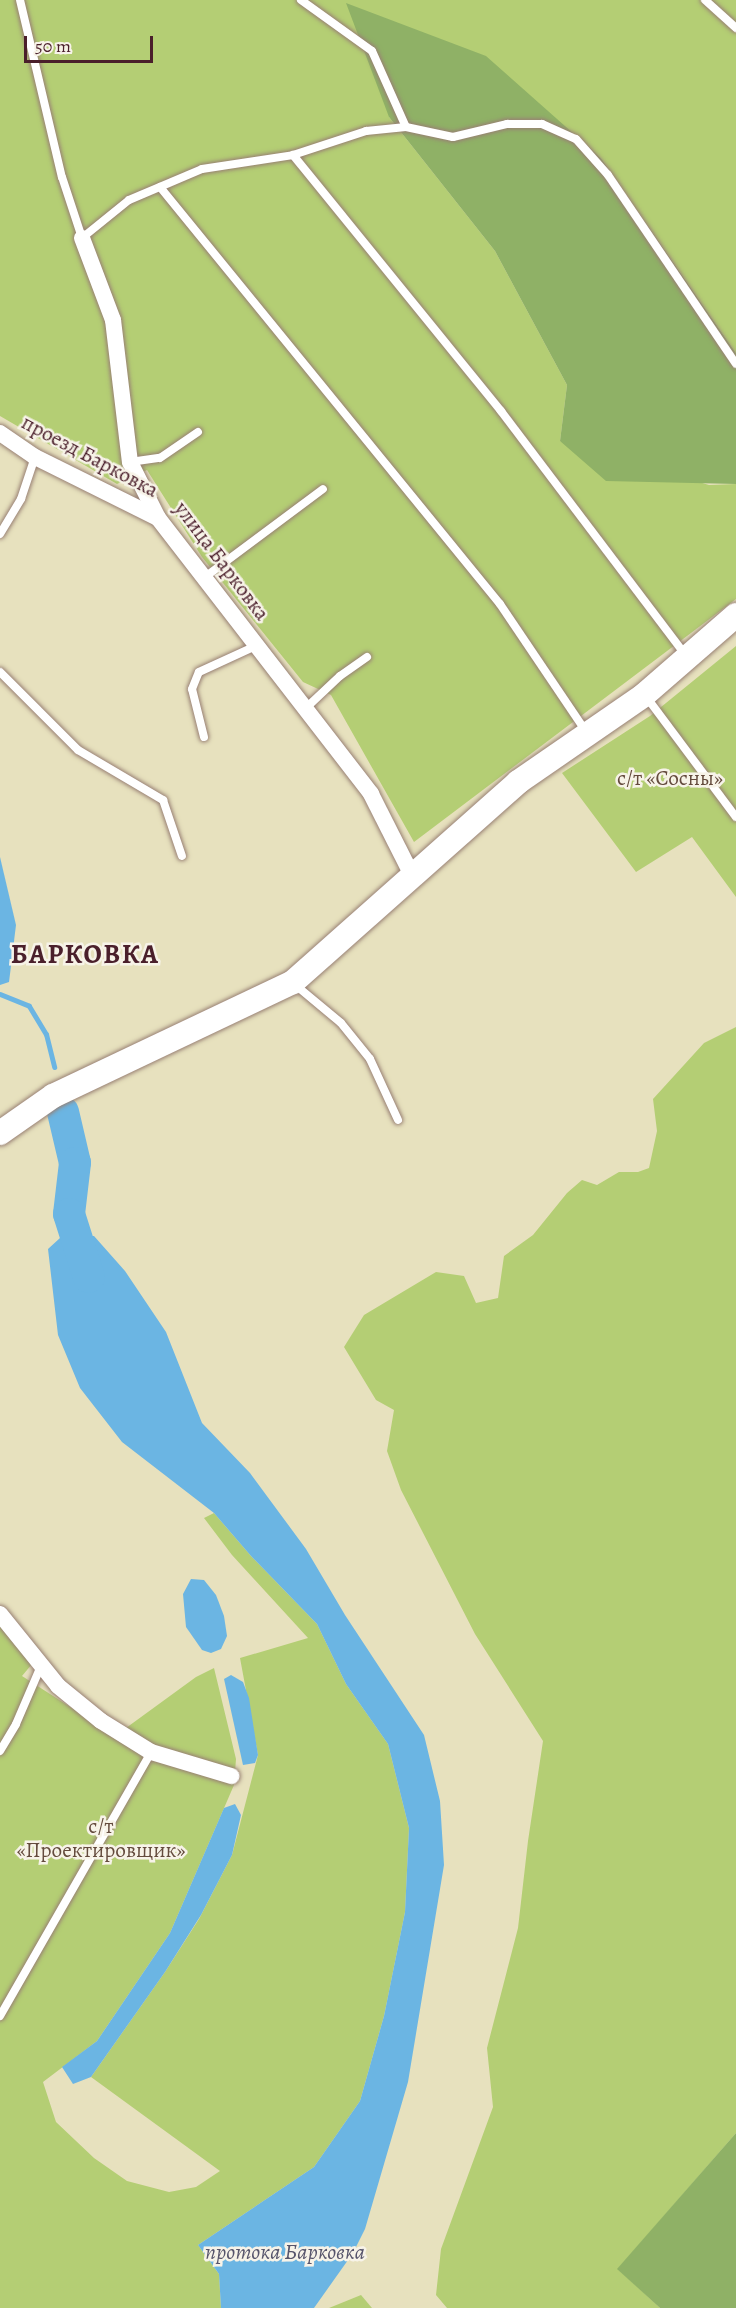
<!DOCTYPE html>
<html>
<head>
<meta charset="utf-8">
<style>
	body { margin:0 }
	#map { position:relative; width:736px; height:2308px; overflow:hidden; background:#e7e1be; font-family:Alegreya,serif }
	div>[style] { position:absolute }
	.green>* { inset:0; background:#b4ce74 }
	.forest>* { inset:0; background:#8fb166 }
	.water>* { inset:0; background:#6bb5e3 }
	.stream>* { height:5px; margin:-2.5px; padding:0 2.5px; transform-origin:2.5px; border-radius:2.5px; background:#6bb5e3 }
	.river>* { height:32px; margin:-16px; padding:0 16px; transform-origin:16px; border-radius:16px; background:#6bb5e3 }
	.roads { filter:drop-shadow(0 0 2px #988074) drop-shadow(0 0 2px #988074) }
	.lane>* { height:8px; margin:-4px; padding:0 4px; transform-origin:4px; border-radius:4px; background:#fff }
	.street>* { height:16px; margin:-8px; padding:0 8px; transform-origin:8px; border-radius:8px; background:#fff }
	.secondary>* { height:24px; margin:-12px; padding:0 12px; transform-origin:12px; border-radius:12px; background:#fff }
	span { translate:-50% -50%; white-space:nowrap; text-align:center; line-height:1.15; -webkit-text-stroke:5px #f7f3e8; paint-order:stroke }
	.street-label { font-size:21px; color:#4a1f2b }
	.park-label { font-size:21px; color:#644b3d }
	.water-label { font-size:22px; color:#56546b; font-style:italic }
	.district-label { font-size:27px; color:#4a1f2b; font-weight:700; letter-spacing:1.5px }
	.scale { position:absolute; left:24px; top:36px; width:129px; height:27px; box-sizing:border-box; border:3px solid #4a1f2b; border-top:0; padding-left:8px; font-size:18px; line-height:21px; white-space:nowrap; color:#4a1f2b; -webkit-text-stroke:4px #f7f3e8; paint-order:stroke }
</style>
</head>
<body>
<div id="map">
	<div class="green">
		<div style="clip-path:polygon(0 0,736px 0,736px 353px,601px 158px,560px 124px,389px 117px,495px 251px,567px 385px,560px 441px,709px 485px,736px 484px,736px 599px,414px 842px,331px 695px,303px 682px,202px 557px,147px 470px,117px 484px,0 416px)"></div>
		<div style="clip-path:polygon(736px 646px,736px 897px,692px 837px,636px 872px,562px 773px,650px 716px)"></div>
		<div style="clip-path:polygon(736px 1027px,736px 2133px,618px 2269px,660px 2308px,447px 2308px,436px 2295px,441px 2249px,493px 2107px,487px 2048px,518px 1928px,528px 1841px,543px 1741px,475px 1634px,401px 1490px,387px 1451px,394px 1410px,376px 1400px,344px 1347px,364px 1315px,436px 1272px,464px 1276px,476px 1303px,498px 1298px,504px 1256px,533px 1235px,567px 1193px,582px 1180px,597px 1185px,619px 1172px,638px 1172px,649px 1168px,657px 1131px,653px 1099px,704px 1043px)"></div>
		<div style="clip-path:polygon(214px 1513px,251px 1556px,317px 1624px,346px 1684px,388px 1744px,409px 1828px,405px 1912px,384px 2016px,360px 2101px,314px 2167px,198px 2245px,219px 2274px,221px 2308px,0 2308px,0 1622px,32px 1664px,22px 1676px,120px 1739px,126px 1728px,196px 1677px,214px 1668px,236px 1759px,234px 1785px,170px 1933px,97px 2041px,43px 2082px,56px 2122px,94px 2158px,127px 2181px,169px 2192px,196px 2187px,220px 2171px,91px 2077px,165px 1972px,199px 1919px,232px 1855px,258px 1755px,240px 1658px,308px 1638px,232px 1555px,204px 1518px)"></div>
		<div style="clip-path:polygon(361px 2295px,372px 2308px,329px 2308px)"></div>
	</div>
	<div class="forest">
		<div style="clip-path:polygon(346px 3px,486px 56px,601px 158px,736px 353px,736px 484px,606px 481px,560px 441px,567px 385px,495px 251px,389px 117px)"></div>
		<div style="clip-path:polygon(736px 2133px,736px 2308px,660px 2308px,617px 2269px)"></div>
	</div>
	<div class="water">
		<div style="clip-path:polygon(0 857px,16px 925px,9px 982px,0 985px)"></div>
		<div style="clip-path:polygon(94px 1236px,125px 1271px,166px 1332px,202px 1423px,250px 1473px,306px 1549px,345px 1615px,424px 1735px,440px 1801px,444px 1865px,408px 2082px,365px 2229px,353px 2253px,314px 2308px,221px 2308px,219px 2274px,198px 2245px,314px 2167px,360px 2101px,384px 2016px,405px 1912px,409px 1828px,388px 1744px,346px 1684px,317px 1624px,251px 1556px,214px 1513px,122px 1442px,80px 1388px,58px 1335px,48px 1249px,60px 1238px)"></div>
		<div style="clip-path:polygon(191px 1579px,204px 1580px,216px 1595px,224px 1616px,227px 1636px,221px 1649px,211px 1653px,202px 1650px,186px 1627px,183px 1594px)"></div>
		<div style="clip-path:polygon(231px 1675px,243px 1682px,249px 1698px,258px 1755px,255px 1763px,243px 1765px,224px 1679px)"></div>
		<div style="clip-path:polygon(235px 1804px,241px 1815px,232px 1855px,201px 1915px,165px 1972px,91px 2077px,73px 2084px,62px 2067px,97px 2041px,170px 1933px,224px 1808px)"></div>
	</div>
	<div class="stream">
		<div style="left:0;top:994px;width:31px;rotate:22deg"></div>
		<div style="left:29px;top:1006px;width:33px;rotate:59deg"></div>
		<div style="left:46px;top:1034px;width:34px;rotate:76deg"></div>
	</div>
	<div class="river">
		<div style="left:63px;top:1112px;width:52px;rotate:76.8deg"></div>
		<div style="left:75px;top:1163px;width:51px;rotate:96.7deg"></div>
		<div style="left:69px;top:1214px;width:66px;rotate:72.4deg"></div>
	</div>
	<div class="roads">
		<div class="lane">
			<div style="left:20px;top:0;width:182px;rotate:76.7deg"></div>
			<div style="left:62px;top:177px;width:64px;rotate:71.8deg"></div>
			<div style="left:82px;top:238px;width:60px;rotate:-39deg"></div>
			<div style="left:129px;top:200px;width:79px;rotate:-23deg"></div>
			<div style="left:202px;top:169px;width:92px;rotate:-8.7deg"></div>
			<div style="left:293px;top:155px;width:77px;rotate:-18.2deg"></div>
			<div style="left:366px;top:131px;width:40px;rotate:-5.7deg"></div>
			<div style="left:406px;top:127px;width:48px;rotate:12deg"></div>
			<div style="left:453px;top:137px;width:56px;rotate:-13.5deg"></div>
			<div style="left:507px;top:124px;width:35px"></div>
			<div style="left:542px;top:124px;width:37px;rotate:24deg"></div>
			<div style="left:576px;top:139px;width:48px;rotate:48.4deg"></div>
			<div style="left:608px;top:175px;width:228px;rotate:55.9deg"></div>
			<div style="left:301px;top:0;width:87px;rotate:35.7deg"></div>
			<div style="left:372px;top:51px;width:83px;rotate:65.9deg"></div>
			<div style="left:705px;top:0;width:42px;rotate:42.1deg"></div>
			<div style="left:293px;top:155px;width:330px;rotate:50.9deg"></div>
			<div style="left:501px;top:411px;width:307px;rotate:52.9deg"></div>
			<div style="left:160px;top:187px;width:538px;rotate:50.81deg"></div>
			<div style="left:500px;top:604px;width:156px;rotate:56deg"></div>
			<div style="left:130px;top:462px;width:30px;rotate:-8deg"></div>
			<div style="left:160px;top:458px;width:46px;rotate:-34.4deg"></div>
			<div style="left:0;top:534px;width:41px;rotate:-59deg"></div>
			<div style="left:21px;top:499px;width:44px;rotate:-71.6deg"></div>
			<div style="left:205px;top:577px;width:147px;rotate:-36.7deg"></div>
			<div style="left:0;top:672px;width:110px;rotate:45deg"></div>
			<div style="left:78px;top:750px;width:99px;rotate:30.5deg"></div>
			<div style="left:163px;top:800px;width:59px;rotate:71.3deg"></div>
			<div style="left:645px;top:695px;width:152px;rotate:53.3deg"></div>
			<div style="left:307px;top:707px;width:45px;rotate:-43.2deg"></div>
			<div style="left:340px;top:676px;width:33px;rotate:-35deg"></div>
			<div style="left:204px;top:737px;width:49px;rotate:-104deg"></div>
			<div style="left:192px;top:689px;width:18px;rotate:-68deg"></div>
			<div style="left:199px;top:672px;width:65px;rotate:-24.6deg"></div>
			<div style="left:293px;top:983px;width:62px;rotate:39.8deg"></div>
			<div style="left:341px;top:1023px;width:46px;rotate:51.1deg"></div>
			<div style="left:370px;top:1059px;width:67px;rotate:65.3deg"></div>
			<div style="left:0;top:1751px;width:31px;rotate:-59deg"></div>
			<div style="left:16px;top:1724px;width:63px;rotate:-66.7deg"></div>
			<div style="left:0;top:2016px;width:304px;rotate:-60.2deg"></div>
		</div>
		<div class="street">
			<div style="left:82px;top:238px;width:88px;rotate:69.3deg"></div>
			<div style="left:113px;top:320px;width:143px;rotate:83.2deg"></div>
			<div style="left:130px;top:462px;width:63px;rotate:63.4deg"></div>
			<div style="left:158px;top:518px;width:349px;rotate:52.3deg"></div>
			<div style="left:371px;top:794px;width:91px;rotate:63.2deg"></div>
			<div style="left:0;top:433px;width:42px;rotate:34.4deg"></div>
			<div style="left:35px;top:457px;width:137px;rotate:26.4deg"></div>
			<div style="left:0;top:1614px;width:92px;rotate:51.1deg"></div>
			<div style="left:58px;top:1686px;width:55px;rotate:39.1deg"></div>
			<div style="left:101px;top:1721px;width:59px;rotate:31.8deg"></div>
			<div style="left:151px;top:1752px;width:84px;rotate:16.7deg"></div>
		</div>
		<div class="secondary">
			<div style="left:0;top:1133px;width:65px;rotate:-34.9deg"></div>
			<div style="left:53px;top:1096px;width:266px;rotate:-25.4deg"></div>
			<div style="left:293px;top:982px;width:301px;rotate:-41.6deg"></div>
			<div style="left:518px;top:782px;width:153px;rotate:-34.6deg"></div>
			<div style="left:644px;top:695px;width:122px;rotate:-41deg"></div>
		</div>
	</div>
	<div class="street-label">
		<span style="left:90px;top:456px;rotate:28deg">проезд Барковка</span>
		<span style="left:222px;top:561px;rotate:53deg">улица Барковка</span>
	</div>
	<div class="park-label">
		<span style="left:670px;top:778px">с/т «Сосны»</span>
		<span style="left:101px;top:1838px">с/т<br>«Проектировщик»</span>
	</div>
	<div class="water-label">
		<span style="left:285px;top:2253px">протока Барковка</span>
	</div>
	<div class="district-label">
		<span style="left:85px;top:955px">БАРКОВКА</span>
	</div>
	<div class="scale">50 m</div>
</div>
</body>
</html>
